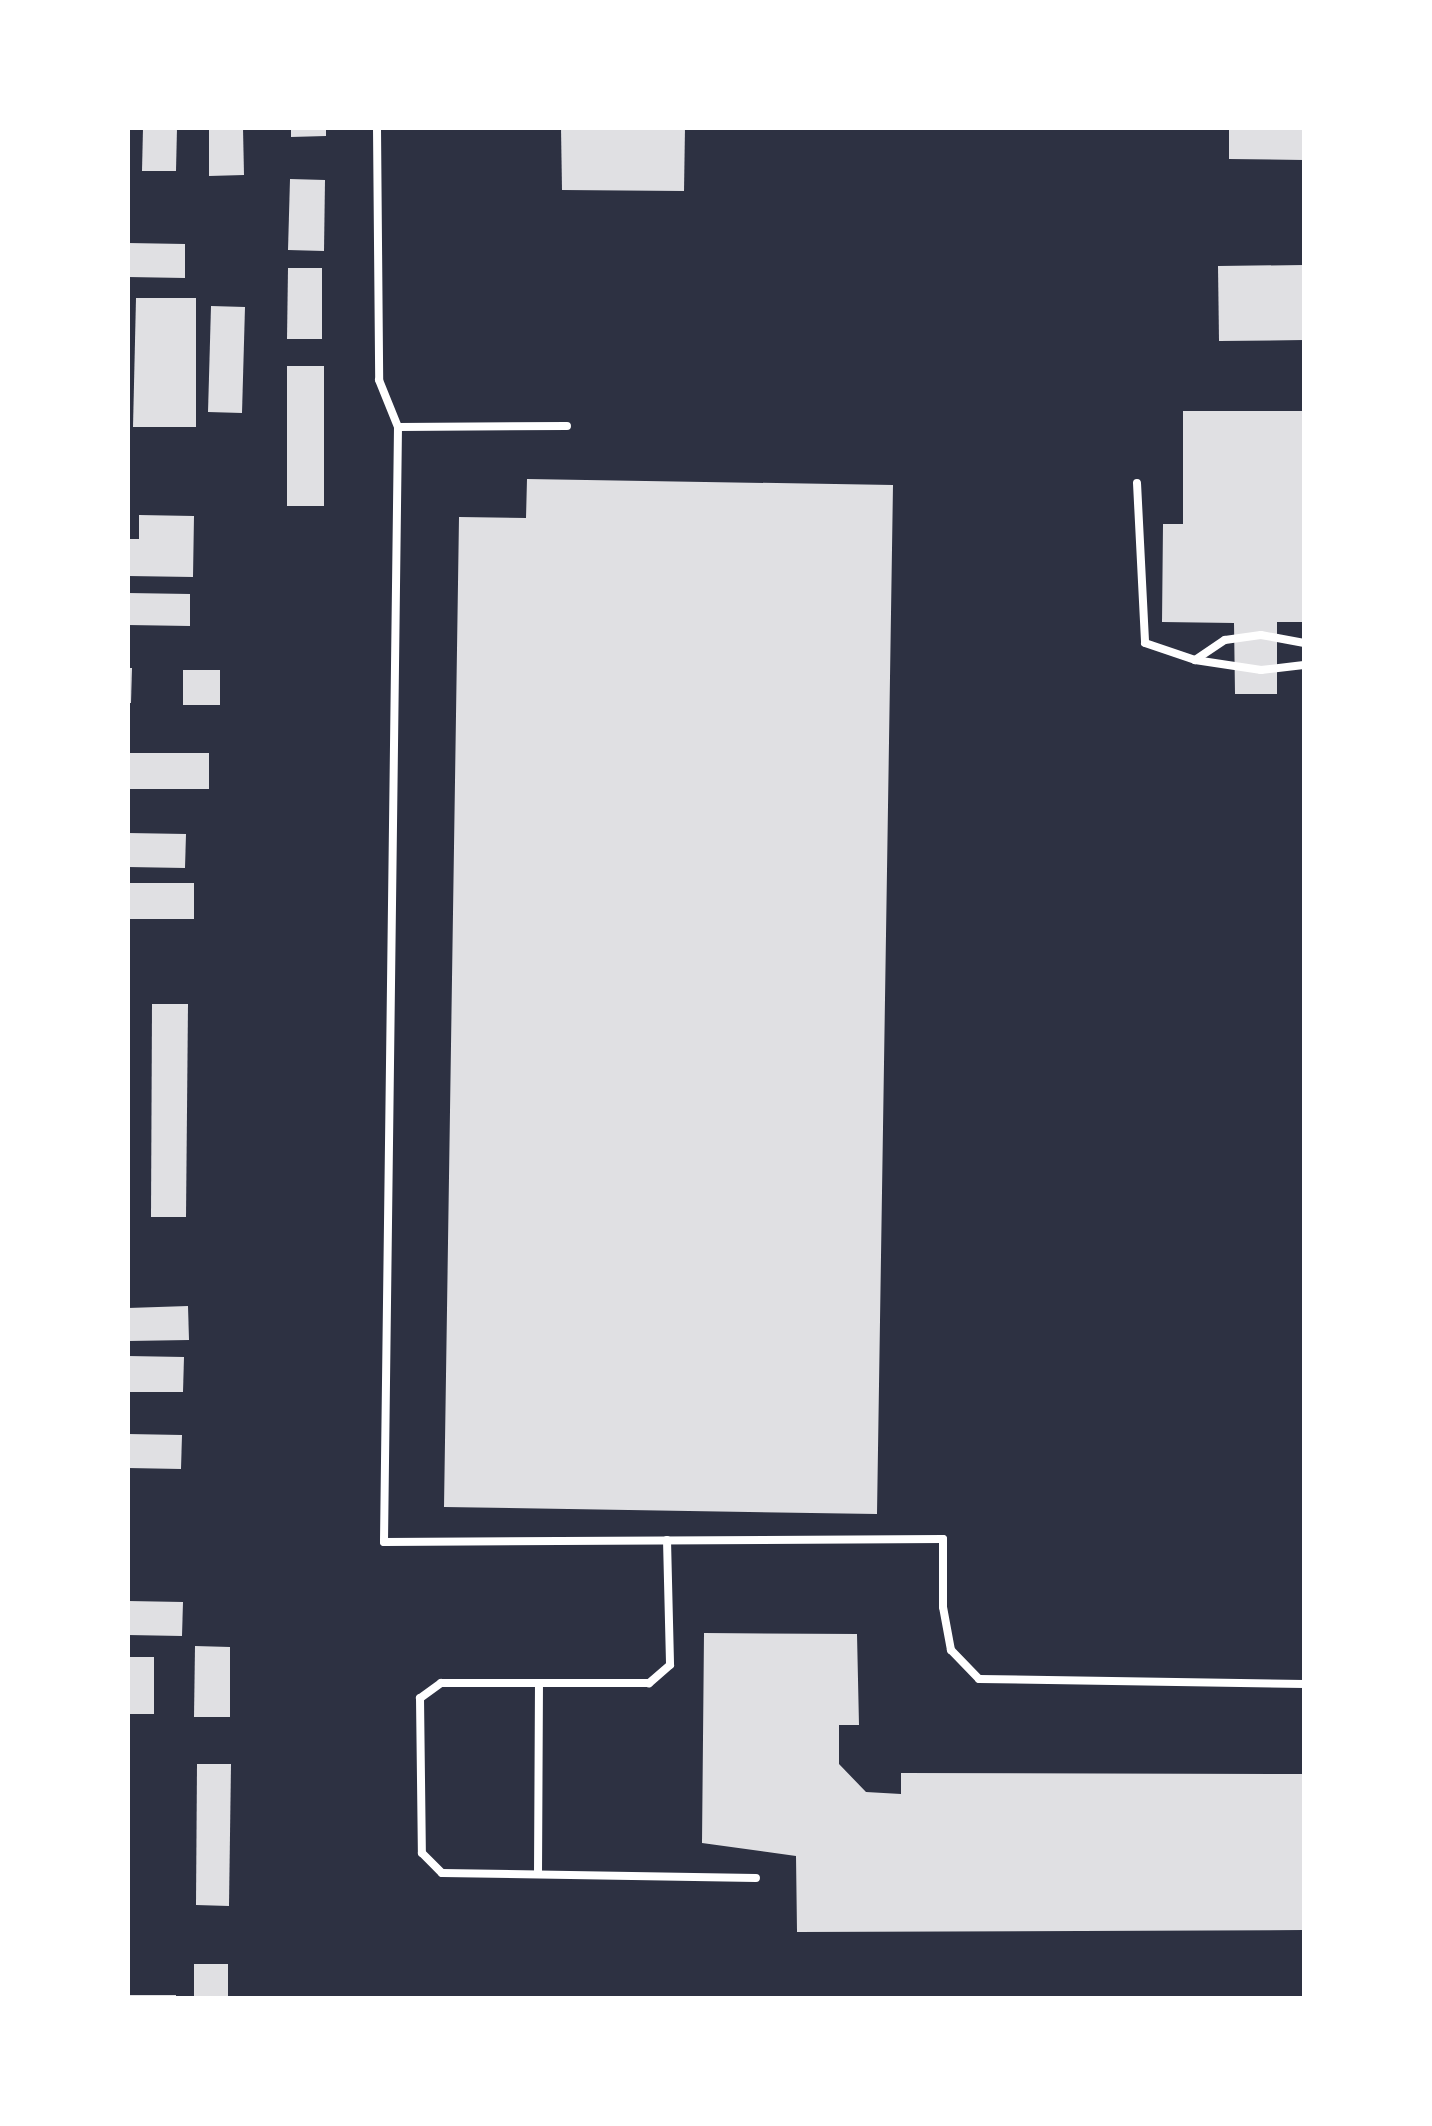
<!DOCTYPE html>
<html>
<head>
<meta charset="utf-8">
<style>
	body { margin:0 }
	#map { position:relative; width:1432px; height:2126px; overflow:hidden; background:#2d3142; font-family:"Times New Roman",serif }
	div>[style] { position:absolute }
	.building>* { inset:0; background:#e0e0e3 }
	.service>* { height:8px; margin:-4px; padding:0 4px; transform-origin:4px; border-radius:4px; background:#fff }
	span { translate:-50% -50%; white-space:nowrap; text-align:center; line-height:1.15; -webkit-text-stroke:8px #fff; paint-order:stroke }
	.frame { position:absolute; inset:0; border:130px solid #fff; pointer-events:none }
</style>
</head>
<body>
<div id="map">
	<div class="building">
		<div style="clip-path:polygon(143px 128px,177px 128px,176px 171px,142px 171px)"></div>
		<div style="clip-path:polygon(209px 128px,243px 128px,244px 175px,209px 176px)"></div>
		<div style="clip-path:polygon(291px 128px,326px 128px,326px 136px,291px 137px)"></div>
		<div style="clip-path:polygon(561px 128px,685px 128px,684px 191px,562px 190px)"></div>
		<div style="clip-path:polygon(1229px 128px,1304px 128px,1304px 160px,1229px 159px)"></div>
		<div style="clip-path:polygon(290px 179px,325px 180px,324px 251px,288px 250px)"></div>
		<div style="clip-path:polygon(128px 243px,185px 244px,185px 278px,128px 277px)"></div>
		<div style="clip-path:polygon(1304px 265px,1304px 340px,1219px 341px,1218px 266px)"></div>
		<div style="clip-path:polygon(288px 268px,322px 268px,322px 339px,287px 339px)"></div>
		<div style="clip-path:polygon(136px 298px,196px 298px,196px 427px,133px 427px)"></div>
		<div style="clip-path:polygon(211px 306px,245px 307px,242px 413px,208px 412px)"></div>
		<div style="clip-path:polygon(287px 366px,324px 366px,324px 506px,287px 506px)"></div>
		<div style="clip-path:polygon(1183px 411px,1304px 411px,1304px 622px,1277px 622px,1277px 694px,1235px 694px,1234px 623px,1162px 622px,1163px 524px,1183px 524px)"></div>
		<div style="clip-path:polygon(527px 479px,893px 485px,877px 1514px,444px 1507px,459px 517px,526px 518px)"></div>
		<div style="clip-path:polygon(139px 515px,194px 516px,193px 577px,128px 576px,128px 539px,139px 539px)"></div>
		<div style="clip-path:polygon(128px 593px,190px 594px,190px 626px,128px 625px)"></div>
		<div style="clip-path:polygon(128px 668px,132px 668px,131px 703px,128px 703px)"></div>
		<div style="clip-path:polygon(183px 670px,220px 670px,220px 705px,183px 705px)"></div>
		<div style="clip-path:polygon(128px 753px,209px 753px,209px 789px,128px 789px)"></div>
		<div style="clip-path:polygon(128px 833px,186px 834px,185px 868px,128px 867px)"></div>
		<div style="clip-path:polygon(128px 883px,194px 883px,194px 919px,128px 919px)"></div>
		<div style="clip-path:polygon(152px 1004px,188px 1004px,186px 1217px,151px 1217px)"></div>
		<div style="clip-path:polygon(188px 1306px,189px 1340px,128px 1341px,128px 1308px)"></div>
		<div style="clip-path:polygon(128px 1356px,184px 1357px,183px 1392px,128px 1392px)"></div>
		<div style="clip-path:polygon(128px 1434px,182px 1435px,181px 1469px,128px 1468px)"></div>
		<div style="clip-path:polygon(128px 1601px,183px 1602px,182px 1636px,128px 1635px)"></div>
		<div style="clip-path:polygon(704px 1633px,857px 1634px,859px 1725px,839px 1725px,839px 1764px,866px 1792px,901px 1794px,901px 1773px,1304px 1774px,1304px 1930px,797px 1932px,796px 1856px,702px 1843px)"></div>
		<div style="clip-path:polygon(195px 1646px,230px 1647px,230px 1717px,194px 1717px)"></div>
		<div style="clip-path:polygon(128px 1657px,154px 1657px,154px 1714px,128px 1714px)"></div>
		<div style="clip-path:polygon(197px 1764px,231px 1764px,229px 1906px,196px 1905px)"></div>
		<div style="clip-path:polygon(194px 1964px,228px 1964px,228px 1998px,194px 1998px)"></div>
		<div style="clip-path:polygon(128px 1995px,176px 1995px,176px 1998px,128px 1998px)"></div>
	</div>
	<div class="service">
		<div style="left:377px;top:128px;width:252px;rotate:89.5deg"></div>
		<div style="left:379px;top:380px;width:51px;rotate:68deg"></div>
		<div style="left:567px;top:426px;width:169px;rotate:179.7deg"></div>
		<div style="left:398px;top:427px;width:1115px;rotate:90.72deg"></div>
		<div style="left:384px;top:1542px;width:559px;rotate:-0.31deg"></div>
		<div style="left:943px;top:1539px;width:68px;rotate:90deg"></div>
		<div style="left:943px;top:1607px;width:44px;rotate:79.5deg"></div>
		<div style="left:951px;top:1650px;width:40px;rotate:46deg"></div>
		<div style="left:979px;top:1679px;width:325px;rotate:0.9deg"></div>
		<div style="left:1137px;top:483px;width:160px;rotate:87.1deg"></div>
		<div style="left:1145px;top:643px;width:53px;rotate:18.8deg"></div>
		<div style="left:1195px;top:660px;width:67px;rotate:8.6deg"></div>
		<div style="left:1261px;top:670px;width:43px;rotate:-6.6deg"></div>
		<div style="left:1195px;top:660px;width:36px;rotate:-34deg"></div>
		<div style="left:1225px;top:640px;width:36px;rotate:-8deg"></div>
		<div style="left:1261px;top:635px;width:44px;rotate:10.5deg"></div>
		<div style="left:667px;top:1540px;width:125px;rotate:88.6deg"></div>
		<div style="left:670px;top:1665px;width:28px;rotate:139deg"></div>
		<div style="left:649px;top:1683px;width:208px;rotate:180deg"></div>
		<div style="left:441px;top:1683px;width:26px;rotate:144deg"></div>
		<div style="left:420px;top:1698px;width:155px;rotate:89.3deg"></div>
		<div style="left:422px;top:1853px;width:28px;rotate:45deg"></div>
		<div style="left:442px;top:1873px;width:314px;rotate:0.9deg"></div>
		<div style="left:538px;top:1873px;width:190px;rotate:-89.7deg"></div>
	</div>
	<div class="frame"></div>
</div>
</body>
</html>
